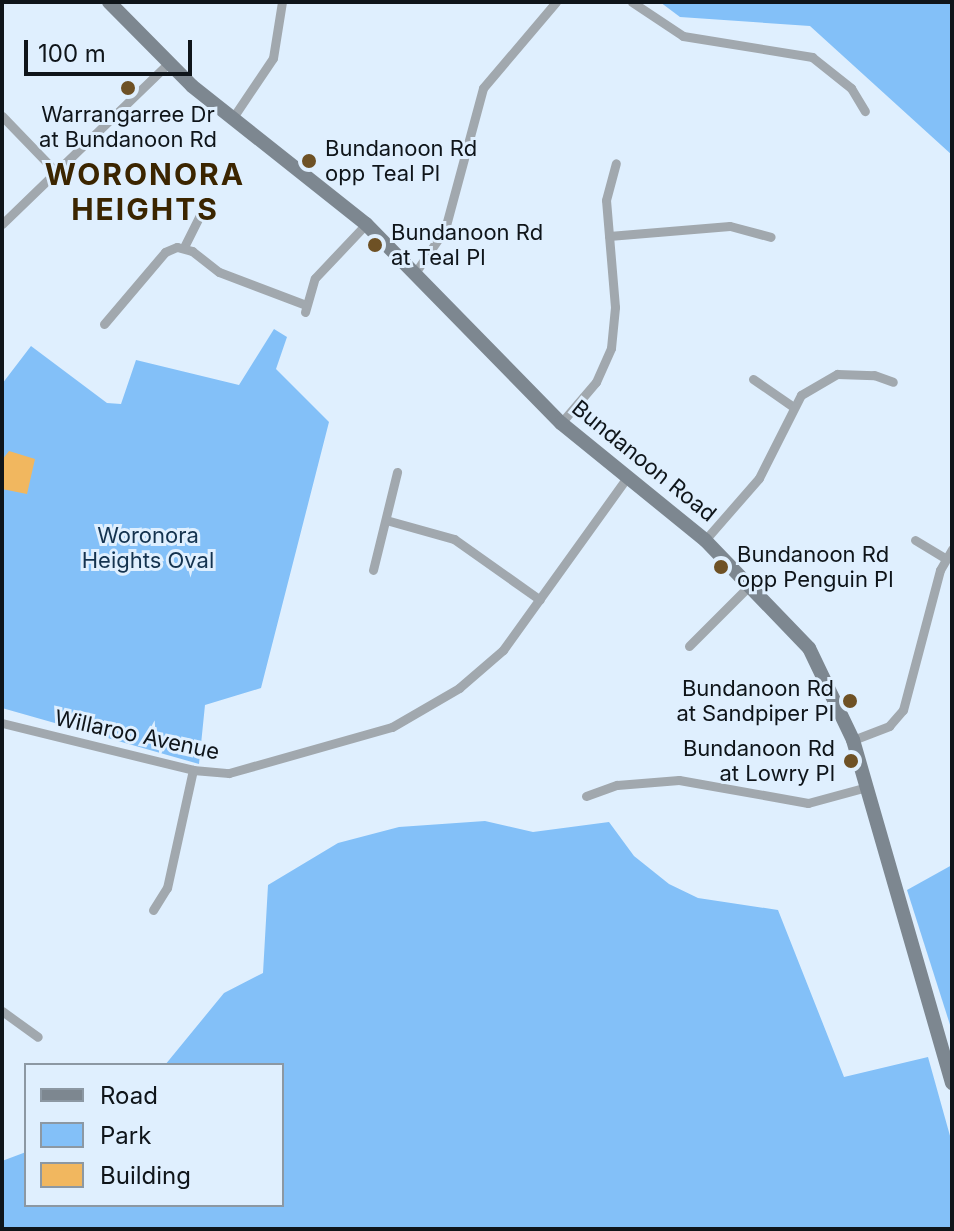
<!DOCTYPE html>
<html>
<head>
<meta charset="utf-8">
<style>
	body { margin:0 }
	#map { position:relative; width:954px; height:1231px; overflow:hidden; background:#dfeffe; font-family:Inter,sans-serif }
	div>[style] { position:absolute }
	.green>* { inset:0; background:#83c0f8 }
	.building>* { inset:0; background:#f1b75f }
	.street>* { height:9px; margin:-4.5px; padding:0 4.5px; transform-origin:4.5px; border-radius:4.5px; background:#a1a8ae }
	.secondary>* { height:14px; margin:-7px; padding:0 7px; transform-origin:7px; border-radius:7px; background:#7d8790 }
	.dots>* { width:22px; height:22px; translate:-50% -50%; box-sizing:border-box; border:4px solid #dfeffe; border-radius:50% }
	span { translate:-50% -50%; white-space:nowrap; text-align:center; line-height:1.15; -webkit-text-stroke:6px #dfeffe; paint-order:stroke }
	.poi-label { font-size:22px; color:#0f151a }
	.left { translate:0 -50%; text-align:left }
	.right { translate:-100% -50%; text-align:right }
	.street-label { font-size:22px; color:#0f151a }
	.park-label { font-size:22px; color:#14334f }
	.district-label { font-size:30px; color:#3b2500; font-weight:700; letter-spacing:2px }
	.frame { position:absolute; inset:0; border:4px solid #0f151a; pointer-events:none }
	.legend { position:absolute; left:24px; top:1063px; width:260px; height:144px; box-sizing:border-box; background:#dfeffe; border:2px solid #8c98a3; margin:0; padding:10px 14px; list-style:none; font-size:24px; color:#0f151a }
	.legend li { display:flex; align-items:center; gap:16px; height:40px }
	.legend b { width:40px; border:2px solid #8c98a3 }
	.scale { position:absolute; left:24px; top:40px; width:168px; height:36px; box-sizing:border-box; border:4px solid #0f151a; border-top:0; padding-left:10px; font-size:24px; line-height:28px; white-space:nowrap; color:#0f151a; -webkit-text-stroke:6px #dfeffe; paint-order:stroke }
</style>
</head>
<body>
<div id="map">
	<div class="green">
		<div style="clip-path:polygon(660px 2px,952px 2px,952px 155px,810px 26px,680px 17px)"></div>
		<div style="clip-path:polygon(274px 329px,287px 337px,276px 369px,329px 422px,261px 688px,205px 705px,199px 764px,2px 708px,2px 384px,31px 346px,107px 403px,121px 404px,136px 360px,239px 385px)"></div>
		<div style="clip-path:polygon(485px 821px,533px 832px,609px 822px,634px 856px,669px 884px,698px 898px,778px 910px,844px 1077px,928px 1057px,952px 1143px,952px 1229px,2px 1229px,2px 1161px,26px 1152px,26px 1205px,282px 1205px,282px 1065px,165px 1065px,224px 993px,263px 973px,268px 885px,338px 843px,399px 827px)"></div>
		<div style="clip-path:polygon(952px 865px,952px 1031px,907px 890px)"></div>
	</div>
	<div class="building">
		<div style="clip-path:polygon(9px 451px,35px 459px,27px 494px,2px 489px,2px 460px)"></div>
	</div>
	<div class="street">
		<div style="left:632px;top:2px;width:61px;rotate:33.7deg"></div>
		<div style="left:683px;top:36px;width:131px;rotate:9.2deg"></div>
		<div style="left:812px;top:57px;width:50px;rotate:38.5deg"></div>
		<div style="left:851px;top:88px;width:27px;rotate:59deg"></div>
		<div style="left:2px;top:116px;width:78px;rotate:46deg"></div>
		<div style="left:232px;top:119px;width:73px;rotate:-56.1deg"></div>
		<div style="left:273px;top:58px;width:57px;rotate:-80.9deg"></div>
		<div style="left:2px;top:224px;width:232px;rotate:-44deg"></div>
		<div style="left:609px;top:236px;width:121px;rotate:-4.7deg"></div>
		<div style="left:730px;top:226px;width:42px;rotate:15deg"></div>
		<div style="left:184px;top:247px;width:45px;rotate:-63.4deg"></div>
		<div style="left:415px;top:273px;width:53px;rotate:-55.7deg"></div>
		<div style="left:445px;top:229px;width:146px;rotate:-74.9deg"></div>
		<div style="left:483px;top:88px;width:113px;rotate:-49.7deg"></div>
		<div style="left:305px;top:312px;width:35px;rotate:-74deg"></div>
		<div style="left:315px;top:278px;width:74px;rotate:-46.6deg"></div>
		<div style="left:104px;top:324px;width:94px;rotate:-49.7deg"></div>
		<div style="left:165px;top:252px;width:13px;rotate:-23deg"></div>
		<div style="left:177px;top:247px;width:16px;rotate:15deg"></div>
		<div style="left:192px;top:251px;width:34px;rotate:38deg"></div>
		<div style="left:219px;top:272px;width:93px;rotate:20.8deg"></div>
		<div style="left:753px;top:379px;width:47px;rotate:34.7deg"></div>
		<div style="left:561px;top:423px;width:54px;rotate:-49.5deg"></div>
		<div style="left:596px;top:382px;width:37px;rotate:-66deg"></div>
		<div style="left:611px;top:348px;width:41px;rotate:-84.4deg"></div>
		<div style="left:615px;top:307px;width:107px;rotate:-94.8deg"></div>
		<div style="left:606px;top:200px;width:38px;rotate:-75deg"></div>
		<div style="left:386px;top:520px;width:71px;rotate:15.6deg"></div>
		<div style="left:454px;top:539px;width:105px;rotate:35.3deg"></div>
		<div style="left:705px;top:540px;width:82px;rotate:-48.9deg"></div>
		<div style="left:759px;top:478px;width:93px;rotate:-63.2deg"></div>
		<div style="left:801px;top:395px;width:42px;rotate:-30.3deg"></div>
		<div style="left:837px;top:374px;width:37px;rotate:2deg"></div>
		<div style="left:874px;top:375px;width:20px;rotate:20deg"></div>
		<div style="left:915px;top:540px;width:35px;rotate:31deg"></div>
		<div style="left:373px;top:570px;width:101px;rotate:-76.2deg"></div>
		<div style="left:689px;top:646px;width:88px;rotate:-45deg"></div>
		<div style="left:2px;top:723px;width:197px;rotate:13.8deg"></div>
		<div style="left:193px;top:770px;width:36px;rotate:5deg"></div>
		<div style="left:229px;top:773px;width:169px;rotate:-15.8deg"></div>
		<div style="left:392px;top:727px;width:78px;rotate:-30.2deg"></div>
		<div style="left:459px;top:688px;width:58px;rotate:-40.8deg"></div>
		<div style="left:503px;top:650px;width:211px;rotate:-54.3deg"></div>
		<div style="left:853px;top:740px;width:39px;rotate:-21deg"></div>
		<div style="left:889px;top:726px;width:21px;rotate:-49deg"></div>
		<div style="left:903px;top:710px;width:145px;rotate:-75.2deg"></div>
		<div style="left:940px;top:570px;width:24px;rotate:-60deg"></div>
		<div style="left:586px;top:796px;width:33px;rotate:-20deg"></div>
		<div style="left:617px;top:785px;width:62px;rotate:-4.6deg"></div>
		<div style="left:679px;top:780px;width:131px;rotate:10.1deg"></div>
		<div style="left:808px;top:803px;width:61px;rotate:-15.2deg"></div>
		<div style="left:153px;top:910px;width:26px;rotate:-58deg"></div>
		<div style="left:167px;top:888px;width:121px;rotate:-77.6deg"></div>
		<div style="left:2px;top:1011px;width:44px;rotate:35.8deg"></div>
	</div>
	<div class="secondary">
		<div style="left:109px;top:2px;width:118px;rotate:45.3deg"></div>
		<div style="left:192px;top:86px;width:222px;rotate:38.4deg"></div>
		<div style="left:366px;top:224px;width:279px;rotate:45.6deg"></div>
		<div style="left:561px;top:423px;width:186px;rotate:39.1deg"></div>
		<div style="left:705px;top:540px;width:150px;rotate:46.1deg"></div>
		<div style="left:809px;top:648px;width:102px;rotate:64.4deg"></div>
		<div style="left:853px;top:740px;width:357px;rotate:73.9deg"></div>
	</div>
	<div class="dots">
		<div style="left:128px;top:88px;background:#6e5125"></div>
		<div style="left:309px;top:161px;background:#6e5125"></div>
		<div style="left:375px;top:245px;background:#6e5125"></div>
		<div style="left:721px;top:567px;background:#6e5125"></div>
		<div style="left:850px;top:701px;background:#6e5125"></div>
		<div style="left:851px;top:761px;background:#6e5125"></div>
	</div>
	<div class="poi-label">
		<span style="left:128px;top:127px">Warrangarree Dr<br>at Bundanoon Rd</span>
		<span class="left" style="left:325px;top:161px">Bundanoon Rd<br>opp Teal Pl</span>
		<span class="left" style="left:391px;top:245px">Bundanoon Rd<br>at Teal Pl</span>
		<span class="left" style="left:737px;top:567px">Bundanoon Rd<br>opp Penguin Pl</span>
		<span class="right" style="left:834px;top:701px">Bundanoon Rd<br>at Sandpiper Pl</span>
		<span class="right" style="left:835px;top:761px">Bundanoon Rd<br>at Lowry Pl</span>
	</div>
	<div class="street-label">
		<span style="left:644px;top:461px;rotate:39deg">Bundanoon Road</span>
		<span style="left:137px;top:735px;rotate:12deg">Willaroo Avenue</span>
	</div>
	<div class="park-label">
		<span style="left:148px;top:548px">Woronora<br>Heights Oval</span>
	</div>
	<div class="district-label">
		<span style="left:145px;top:191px">WORONORA<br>HEIGHTS</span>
	</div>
	<div class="frame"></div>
	<ul class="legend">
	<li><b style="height:10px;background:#7d8790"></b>Road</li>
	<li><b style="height:22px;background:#83c0f8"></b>Park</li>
	<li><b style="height:22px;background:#f1b75f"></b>Building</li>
	</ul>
	<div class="scale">100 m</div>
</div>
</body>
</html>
